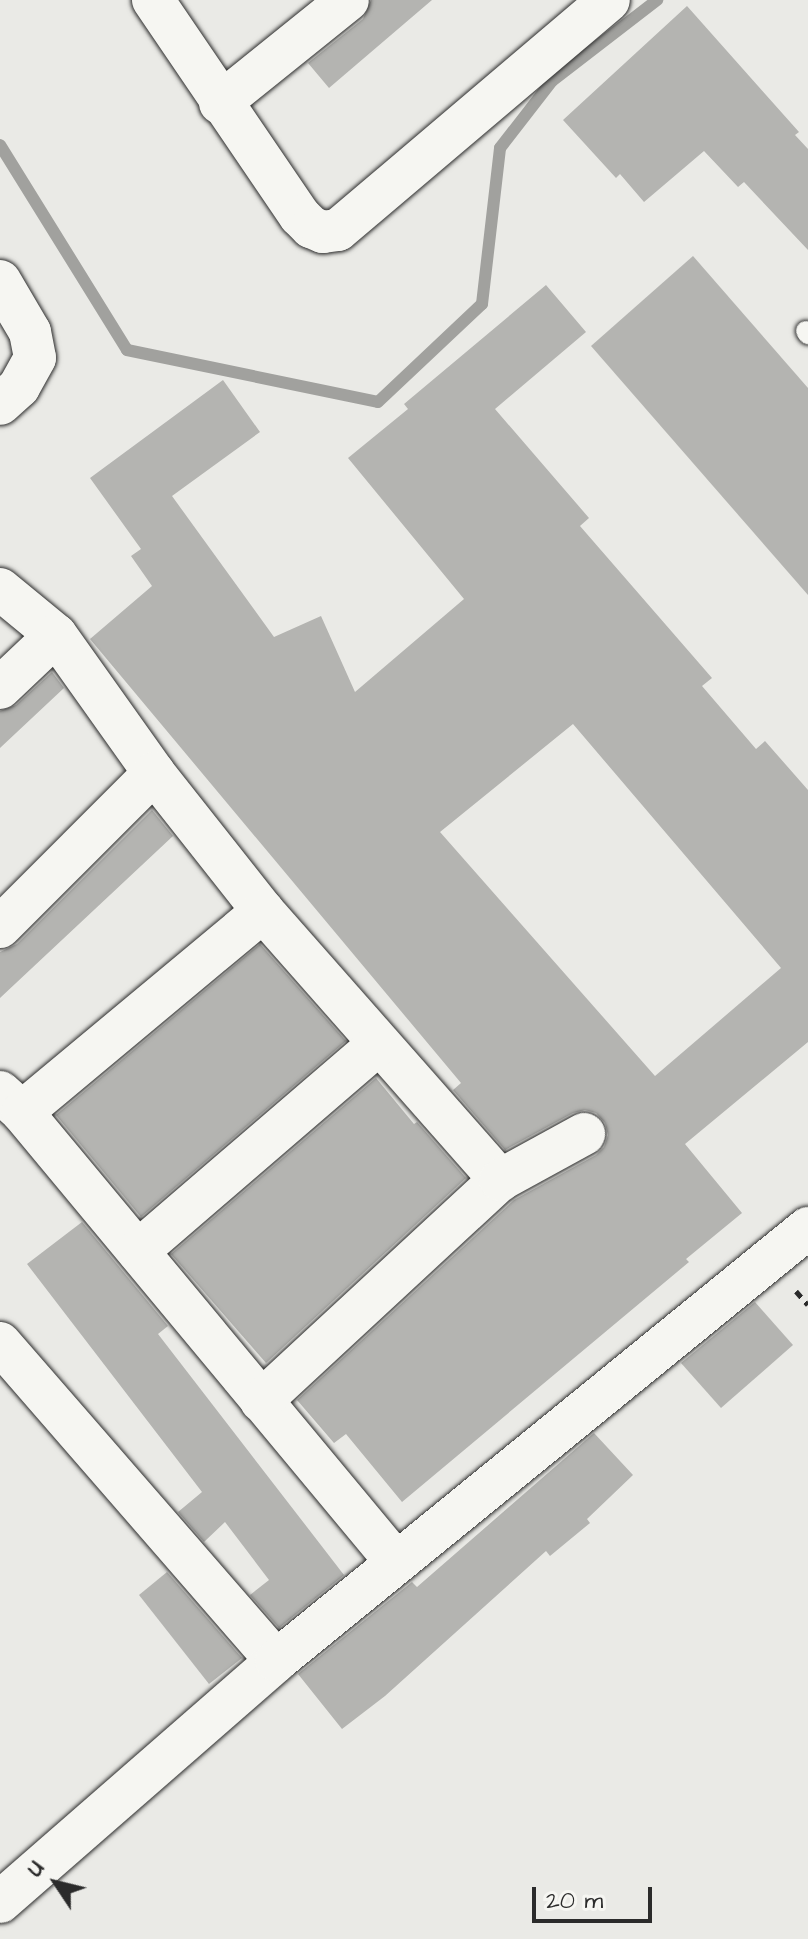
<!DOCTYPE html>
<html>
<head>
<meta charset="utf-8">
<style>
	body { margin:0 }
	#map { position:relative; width:808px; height:1939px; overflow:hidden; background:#eaeae6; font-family:"Architects Daughter",sans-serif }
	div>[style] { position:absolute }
	.stream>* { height:12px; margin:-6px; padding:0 6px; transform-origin:6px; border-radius:6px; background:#a1a19e }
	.building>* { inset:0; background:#b4b4b1 }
	.path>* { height:5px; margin-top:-2.5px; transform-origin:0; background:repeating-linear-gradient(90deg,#2b2b2b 0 8px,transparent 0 14px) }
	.roads { filter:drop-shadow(0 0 2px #2b2b2b) drop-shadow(0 0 2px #2b2b2b) }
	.lane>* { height:20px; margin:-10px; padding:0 10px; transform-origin:10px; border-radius:10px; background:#f6f6f2 }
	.street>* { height:42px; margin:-21px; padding:0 21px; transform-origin:21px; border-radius:21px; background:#f6f6f2 }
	span { translate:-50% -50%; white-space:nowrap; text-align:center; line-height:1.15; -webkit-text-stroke:6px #f6f6f2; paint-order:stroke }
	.north { position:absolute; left:16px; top:1843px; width:80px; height:80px; -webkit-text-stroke:6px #f6f6f2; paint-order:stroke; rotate:305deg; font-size:22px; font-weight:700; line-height:32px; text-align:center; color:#2b2b2b }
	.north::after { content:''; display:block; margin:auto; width:28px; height:36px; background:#2b2b2b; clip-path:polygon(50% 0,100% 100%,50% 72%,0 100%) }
	.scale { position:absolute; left:532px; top:1887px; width:120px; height:36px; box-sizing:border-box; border:4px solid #2b2b2b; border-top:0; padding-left:10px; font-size:24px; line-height:28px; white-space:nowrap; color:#2b2b2b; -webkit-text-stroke:6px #f6f6f2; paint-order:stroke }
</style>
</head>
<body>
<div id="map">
	<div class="stream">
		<div style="left:0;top:145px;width:241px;rotate:58.2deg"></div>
		<div style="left:127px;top:350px;width:256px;rotate:11.7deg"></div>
		<div style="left:378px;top:402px;width:143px;rotate:-43.3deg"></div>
		<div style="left:482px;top:304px;width:157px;rotate:-83.4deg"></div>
		<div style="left:500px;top:148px;width:85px;rotate:-52.2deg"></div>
		<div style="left:552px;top:81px;width:133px;rotate:-37.6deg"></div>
	</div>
	<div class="building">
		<div style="clip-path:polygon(371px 0,432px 0,329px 88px,308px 63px,363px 19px)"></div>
		<div style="clip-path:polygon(687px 6px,799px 132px,795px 135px,808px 149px,808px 250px,744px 182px,738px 187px,704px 151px,644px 202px,620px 174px,616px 178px,563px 120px)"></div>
		<div style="clip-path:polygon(693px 256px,808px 388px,808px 595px,591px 346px)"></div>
		<div style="clip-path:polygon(evenodd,546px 285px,586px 332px,495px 409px,589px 518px,580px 526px,712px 678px,702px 686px,756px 749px,765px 741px,808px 790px,808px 1042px,685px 1144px,742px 1213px,686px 1259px,689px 1262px,402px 1502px,346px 1434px,334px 1443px,297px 1400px,514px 1200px,596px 1155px,604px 1147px,608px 1135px,605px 1123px,596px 1113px,585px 1110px,573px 1113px,505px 1150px,453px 1090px,461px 1083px,90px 639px,152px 586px,131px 556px,141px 549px,90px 478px,223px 380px,260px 432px,172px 496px,274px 637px,321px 616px,355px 692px,464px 599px,348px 458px,408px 409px,404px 404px,546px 285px,573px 724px,781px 968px,655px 1076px,440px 832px,573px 724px)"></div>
		<div style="clip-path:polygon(52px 672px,64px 688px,0 748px,0 711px,16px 705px)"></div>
		<div style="clip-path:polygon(152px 810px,173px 836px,0 998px,0 952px,17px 944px)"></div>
		<div style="clip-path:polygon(260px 944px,346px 1041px,141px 1217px,56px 1115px)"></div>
		<div style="clip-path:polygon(376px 1078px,414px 1124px,417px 1122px,466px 1178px,266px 1363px,171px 1254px)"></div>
		<div style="clip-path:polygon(82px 1222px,168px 1326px,158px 1334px,344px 1575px,279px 1628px,250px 1595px,269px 1580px,225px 1522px,204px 1542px,178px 1512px,202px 1492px,27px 1264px)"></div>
		<div style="clip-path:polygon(755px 1302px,793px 1345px,721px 1408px,681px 1363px)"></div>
		<div style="clip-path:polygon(594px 1433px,633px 1475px,587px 1519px,590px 1523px,550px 1556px,546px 1551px,385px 1696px,342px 1729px,298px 1674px,412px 1582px,417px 1587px)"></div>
		<div style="clip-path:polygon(167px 1572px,242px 1658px,209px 1684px,139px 1595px)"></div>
	</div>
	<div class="path">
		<div style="left:796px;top:1291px;width:18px;rotate:49deg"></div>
	</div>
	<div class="roads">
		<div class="lane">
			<div style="left:806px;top:331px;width:4px;rotate:56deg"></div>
		</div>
		<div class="street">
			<div style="left:153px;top:0;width:261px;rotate:55.8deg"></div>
			<div style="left:300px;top:216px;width:16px;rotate:45deg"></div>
			<div style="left:311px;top:227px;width:13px;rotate:23deg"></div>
			<div style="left:323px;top:232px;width:15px;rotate:-8deg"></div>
			<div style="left:338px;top:230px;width:355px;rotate:-40.3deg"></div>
			<div style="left:220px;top:103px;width:164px;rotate:-38.8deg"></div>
			<div style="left:0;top:281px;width:59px;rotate:59.5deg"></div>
			<div style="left:30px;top:332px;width:26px;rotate:79deg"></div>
			<div style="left:35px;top:358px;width:33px;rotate:119deg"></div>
			<div style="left:19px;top:387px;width:25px;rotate:138deg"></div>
			<div style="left:0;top:589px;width:72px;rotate:39.4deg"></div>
			<div style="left:56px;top:635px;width:169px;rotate:54.6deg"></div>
			<div style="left:154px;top:773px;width:176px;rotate:51.7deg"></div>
			<div style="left:263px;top:911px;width:359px;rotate:48.6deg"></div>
			<div style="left:0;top:688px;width:77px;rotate:-43.4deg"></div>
			<div style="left:0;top:927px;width:218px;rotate:-45deg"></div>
			<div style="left:0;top:1092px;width:30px;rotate:42deg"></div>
			<div style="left:22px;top:1112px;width:585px;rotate:50.27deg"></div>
			<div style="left:22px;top:1112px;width:314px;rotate:-39.8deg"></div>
			<div style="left:138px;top:1251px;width:318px;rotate:-40.7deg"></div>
			<div style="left:0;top:1343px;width:421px;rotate:49deg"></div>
			<div style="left:261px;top:1401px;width:326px;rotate:-42.8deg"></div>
			<div style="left:500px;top:1180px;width:96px;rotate:-28.7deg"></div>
			<div style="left:0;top:1902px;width:366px;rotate:-41.1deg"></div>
			<div style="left:276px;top:1661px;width:686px;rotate:-39.14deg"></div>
		</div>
	</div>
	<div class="north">U</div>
	<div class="scale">20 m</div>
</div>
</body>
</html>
